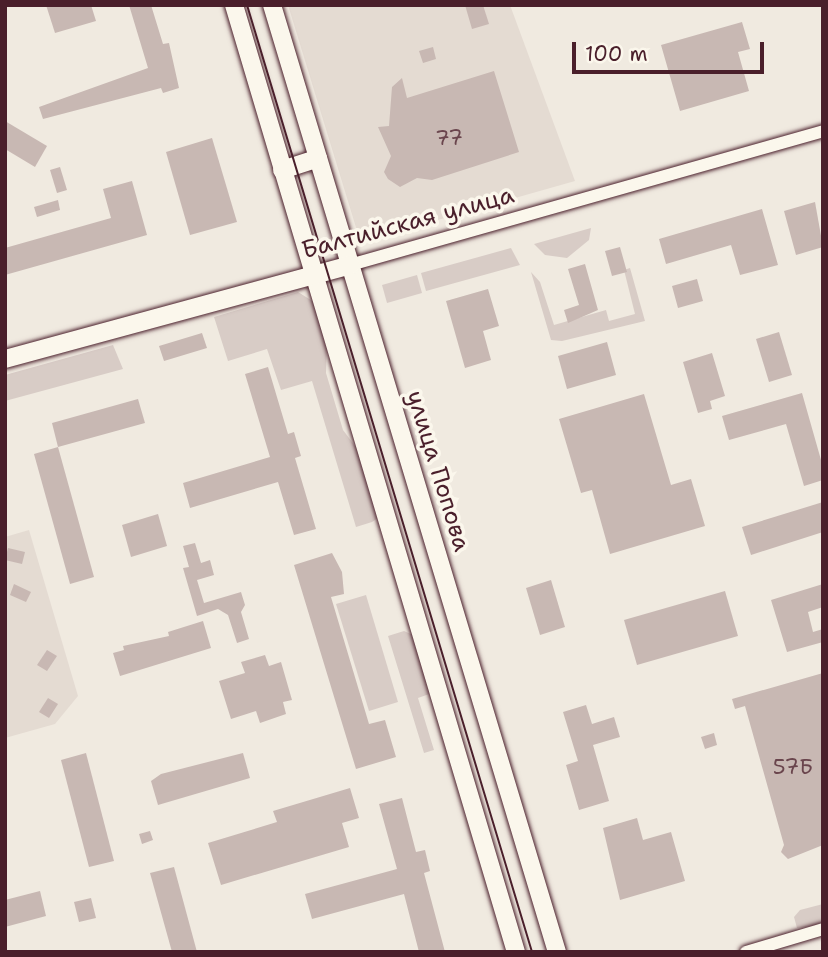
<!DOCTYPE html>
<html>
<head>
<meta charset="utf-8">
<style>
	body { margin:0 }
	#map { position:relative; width:828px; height:957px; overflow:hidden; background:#f0eae0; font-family:"Shantell Sans",sans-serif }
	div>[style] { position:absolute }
	.built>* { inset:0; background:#e4dbd2 }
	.green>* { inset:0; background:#d8ccc6 }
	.building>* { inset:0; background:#c8b8b3 }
	.roads { filter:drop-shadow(0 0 2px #4a1f2b) drop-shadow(0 0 2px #4a1f2b) }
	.minor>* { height:12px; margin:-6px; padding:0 6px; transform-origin:6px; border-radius:6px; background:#fbf7ec }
	.secondary>* { height:18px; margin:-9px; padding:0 9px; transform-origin:9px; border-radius:9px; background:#fbf7ec }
	.tram>* { height:2px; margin:-1px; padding:0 1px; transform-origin:1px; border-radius:1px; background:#4a1f2b }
	span { translate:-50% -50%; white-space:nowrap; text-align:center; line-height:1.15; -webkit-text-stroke:7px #fbf7ec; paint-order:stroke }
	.number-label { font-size:21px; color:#6a454d }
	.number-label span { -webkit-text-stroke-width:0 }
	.street-label { font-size:24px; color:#4a1f2b }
	.frame { position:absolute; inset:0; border:7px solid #4a1f2b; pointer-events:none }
	.scale { position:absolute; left:572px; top:42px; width:192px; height:32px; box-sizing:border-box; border:4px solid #4a1f2b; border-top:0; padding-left:9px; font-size:21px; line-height:24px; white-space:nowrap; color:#4a1f2b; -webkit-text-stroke:5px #fbf7ec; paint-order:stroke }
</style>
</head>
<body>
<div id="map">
	<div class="built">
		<div style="clip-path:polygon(288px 5px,510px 5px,575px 181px,374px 238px,358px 234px)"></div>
		<div style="clip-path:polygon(29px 530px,78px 696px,55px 724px,5px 738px,5px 537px)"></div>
	</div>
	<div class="green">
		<div style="clip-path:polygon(591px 228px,589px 240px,567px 258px,545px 255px,534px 244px)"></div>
		<div style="clip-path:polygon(511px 248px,520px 265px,426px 291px,421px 273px)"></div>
		<div style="clip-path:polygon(630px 268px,645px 321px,562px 341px,551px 340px,531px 272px,540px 282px,554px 325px,606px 310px,609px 321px,635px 314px,624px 270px)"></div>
		<div style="clip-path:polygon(417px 275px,422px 293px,387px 303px,382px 285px)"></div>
		<div style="clip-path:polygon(298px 292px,314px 302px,327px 344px,326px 373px,343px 430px,361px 454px,378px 518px,372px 522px,356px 527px,312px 381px,281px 390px,267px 349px,228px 361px,214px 317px)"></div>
		<div style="clip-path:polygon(113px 345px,123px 369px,5px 401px,5px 375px)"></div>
		<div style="clip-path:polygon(366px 595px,398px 702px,369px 711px,336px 604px)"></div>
		<div style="clip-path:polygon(404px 631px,415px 636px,432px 693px,418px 698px,434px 750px,424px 753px,388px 636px)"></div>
		<div style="clip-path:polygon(823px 904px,823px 925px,797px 928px,794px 917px,800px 910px)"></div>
	</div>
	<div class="building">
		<div style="clip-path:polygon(46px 5px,91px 5px,96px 21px,55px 33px)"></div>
		<div style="clip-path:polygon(129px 5px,151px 5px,163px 44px,169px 43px,179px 88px,163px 93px,161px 88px,43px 119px,39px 107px,148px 68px)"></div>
		<div style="clip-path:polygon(465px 5px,483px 5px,489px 24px,472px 29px)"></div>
		<div style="clip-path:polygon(742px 22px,750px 49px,738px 52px,749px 91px,680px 111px,661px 45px)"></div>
		<div style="clip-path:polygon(433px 47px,436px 59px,423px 63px,419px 51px)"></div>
		<div style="clip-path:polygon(494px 71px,519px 152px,432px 180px,417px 178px,400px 187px,388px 179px,384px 172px,391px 156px,378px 127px,389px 126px,392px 87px,402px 78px,407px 98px)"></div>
		<div style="clip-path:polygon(5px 121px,47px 146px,35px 167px,5px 149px)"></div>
		<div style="clip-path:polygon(212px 138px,237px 222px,190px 235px,166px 152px)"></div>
		<div style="clip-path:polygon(60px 167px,67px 190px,57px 193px,50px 170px)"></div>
		<div style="clip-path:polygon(132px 181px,147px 235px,5px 275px,5px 248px,111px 218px,103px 189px)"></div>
		<div style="clip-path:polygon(58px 200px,60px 210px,37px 217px,34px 207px)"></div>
		<div style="clip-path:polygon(815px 202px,823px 247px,796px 255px,784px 211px)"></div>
		<div style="clip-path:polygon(762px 209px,778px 265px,740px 275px,731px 245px,666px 264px,659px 239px)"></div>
		<div style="clip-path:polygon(620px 247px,627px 272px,612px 276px,605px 251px)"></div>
		<div style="clip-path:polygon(585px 264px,598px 310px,568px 323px,564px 310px,579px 305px,568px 269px)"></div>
		<div style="clip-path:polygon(697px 279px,703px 301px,678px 308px,672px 286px)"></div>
		<div style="clip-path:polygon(488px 289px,499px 326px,483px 331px,491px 360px,465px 368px,446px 301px)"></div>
		<div style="clip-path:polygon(779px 332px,792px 375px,769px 382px,756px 339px)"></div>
		<div style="clip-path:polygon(202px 333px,207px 348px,164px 361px,159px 346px)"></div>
		<div style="clip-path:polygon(607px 342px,616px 375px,567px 389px,558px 356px)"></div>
		<div style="clip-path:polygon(712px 353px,725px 396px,710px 401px,712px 409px,698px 413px,683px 362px)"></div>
		<div style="clip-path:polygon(268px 367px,288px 434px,294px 432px,301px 456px,295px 458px,316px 529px,294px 535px,278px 482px,190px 508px,183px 483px,270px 457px,245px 374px)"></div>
		<div style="clip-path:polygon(802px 393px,823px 467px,823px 480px,804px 486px,786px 424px,729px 440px,722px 416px)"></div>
		<div style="clip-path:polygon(644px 394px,671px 485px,691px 479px,705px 526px,610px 554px,592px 490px,581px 493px,559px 419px)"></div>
		<div style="clip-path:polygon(138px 399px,145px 423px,58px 447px,52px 423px)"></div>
		<div style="clip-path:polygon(58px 447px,94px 577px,70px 584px,34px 454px)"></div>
		<div style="clip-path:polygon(823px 502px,823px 532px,751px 555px,742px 527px)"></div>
		<div style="clip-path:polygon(158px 514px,167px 546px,131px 557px,122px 525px)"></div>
		<div style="clip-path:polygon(195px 543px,201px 563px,210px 560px,214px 575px,197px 580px,204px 603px,241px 592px,245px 605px,241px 612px,249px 639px,237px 643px,228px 615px,218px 609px,197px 616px,183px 568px,189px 567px,183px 546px)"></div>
		<div style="clip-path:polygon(8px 548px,25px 552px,22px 564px,5px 560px)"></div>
		<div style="clip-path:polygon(332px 553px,342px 572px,344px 594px,331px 597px,369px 724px,385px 720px,396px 757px,356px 769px,294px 565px)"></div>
		<div style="clip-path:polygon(551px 580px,565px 627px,540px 635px,526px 588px)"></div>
		<div style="clip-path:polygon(14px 584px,31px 592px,26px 602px,10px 595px)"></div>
		<div style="clip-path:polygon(823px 584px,823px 607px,808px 612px,813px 632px,823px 629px,823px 642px,787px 652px,771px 600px)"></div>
		<div style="clip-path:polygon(725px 591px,738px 636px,637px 665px,624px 620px)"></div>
		<div style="clip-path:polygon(203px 621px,211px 648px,120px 676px,113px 653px,124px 650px,123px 646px,169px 636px,168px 632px)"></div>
		<div style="clip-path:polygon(47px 650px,57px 656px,47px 671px,37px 665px)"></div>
		<div style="clip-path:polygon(265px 655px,269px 666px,281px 662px,292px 700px,283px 702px,286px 714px,260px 723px,256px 711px,231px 719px,219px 681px,245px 673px,241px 662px)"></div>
		<div style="clip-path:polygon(823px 673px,823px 845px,788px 859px,781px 852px,784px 845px,745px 706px,735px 709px,732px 699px)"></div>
		<div style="clip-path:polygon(48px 698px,58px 704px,49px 718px,39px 712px)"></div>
		<div style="clip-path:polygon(586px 705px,592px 724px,614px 717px,620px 737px,593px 745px,609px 801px,579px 810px,566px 765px,578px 761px,563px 712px)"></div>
		<div style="clip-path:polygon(714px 733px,717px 745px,705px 749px,701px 737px)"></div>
		<div style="clip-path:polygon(86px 753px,114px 861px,89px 867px,61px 760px)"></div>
		<div style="clip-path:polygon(243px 753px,250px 778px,158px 805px,151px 781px,161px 774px)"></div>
		<div style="clip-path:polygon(350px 788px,359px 818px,342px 823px,349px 847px,221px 885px,208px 843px,277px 822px,273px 811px)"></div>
		<div style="clip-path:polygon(402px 798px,416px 852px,425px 850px,430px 871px,424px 873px,445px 952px,419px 952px,404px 894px,312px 919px,305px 894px,397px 869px,379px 804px)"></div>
		<div style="clip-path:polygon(637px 818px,643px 840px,671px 832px,685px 881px,620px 900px,603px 828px)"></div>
		<div style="clip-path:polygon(150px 831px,153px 840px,142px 844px,139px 834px)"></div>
		<div style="clip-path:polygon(174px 867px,197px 952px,172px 952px,150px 873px)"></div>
		<div style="clip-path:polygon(40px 891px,46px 916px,5px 927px,5px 900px)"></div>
		<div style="clip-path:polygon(91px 898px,96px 918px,79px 922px,74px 902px)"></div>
	</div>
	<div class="roads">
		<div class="minor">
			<div style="left:350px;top:265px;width:492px;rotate:-15.8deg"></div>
			<div style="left:746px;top:952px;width:80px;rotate:-16.6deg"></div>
		</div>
		<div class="secondary">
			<div style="left:234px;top:5px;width:988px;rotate:73.42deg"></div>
			<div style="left:272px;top:5px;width:989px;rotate:73.25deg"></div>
			<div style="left:282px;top:170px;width:38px;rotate:-18deg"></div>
			<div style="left:5px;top:359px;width:358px;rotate:-15.2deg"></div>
		</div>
	</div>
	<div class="tram">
		<div style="left:247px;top:5px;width:989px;rotate:73.25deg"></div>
	</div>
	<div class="number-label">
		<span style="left:449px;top:138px">77</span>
		<span style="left:793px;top:767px">57Б</span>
	</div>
	<div class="street-label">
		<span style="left:408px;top:223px;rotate:-15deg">Балтийская улица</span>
		<span style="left:438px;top:471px;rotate:73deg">улица Попова</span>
	</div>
	<div class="frame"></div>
	<div class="scale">100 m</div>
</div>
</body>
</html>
